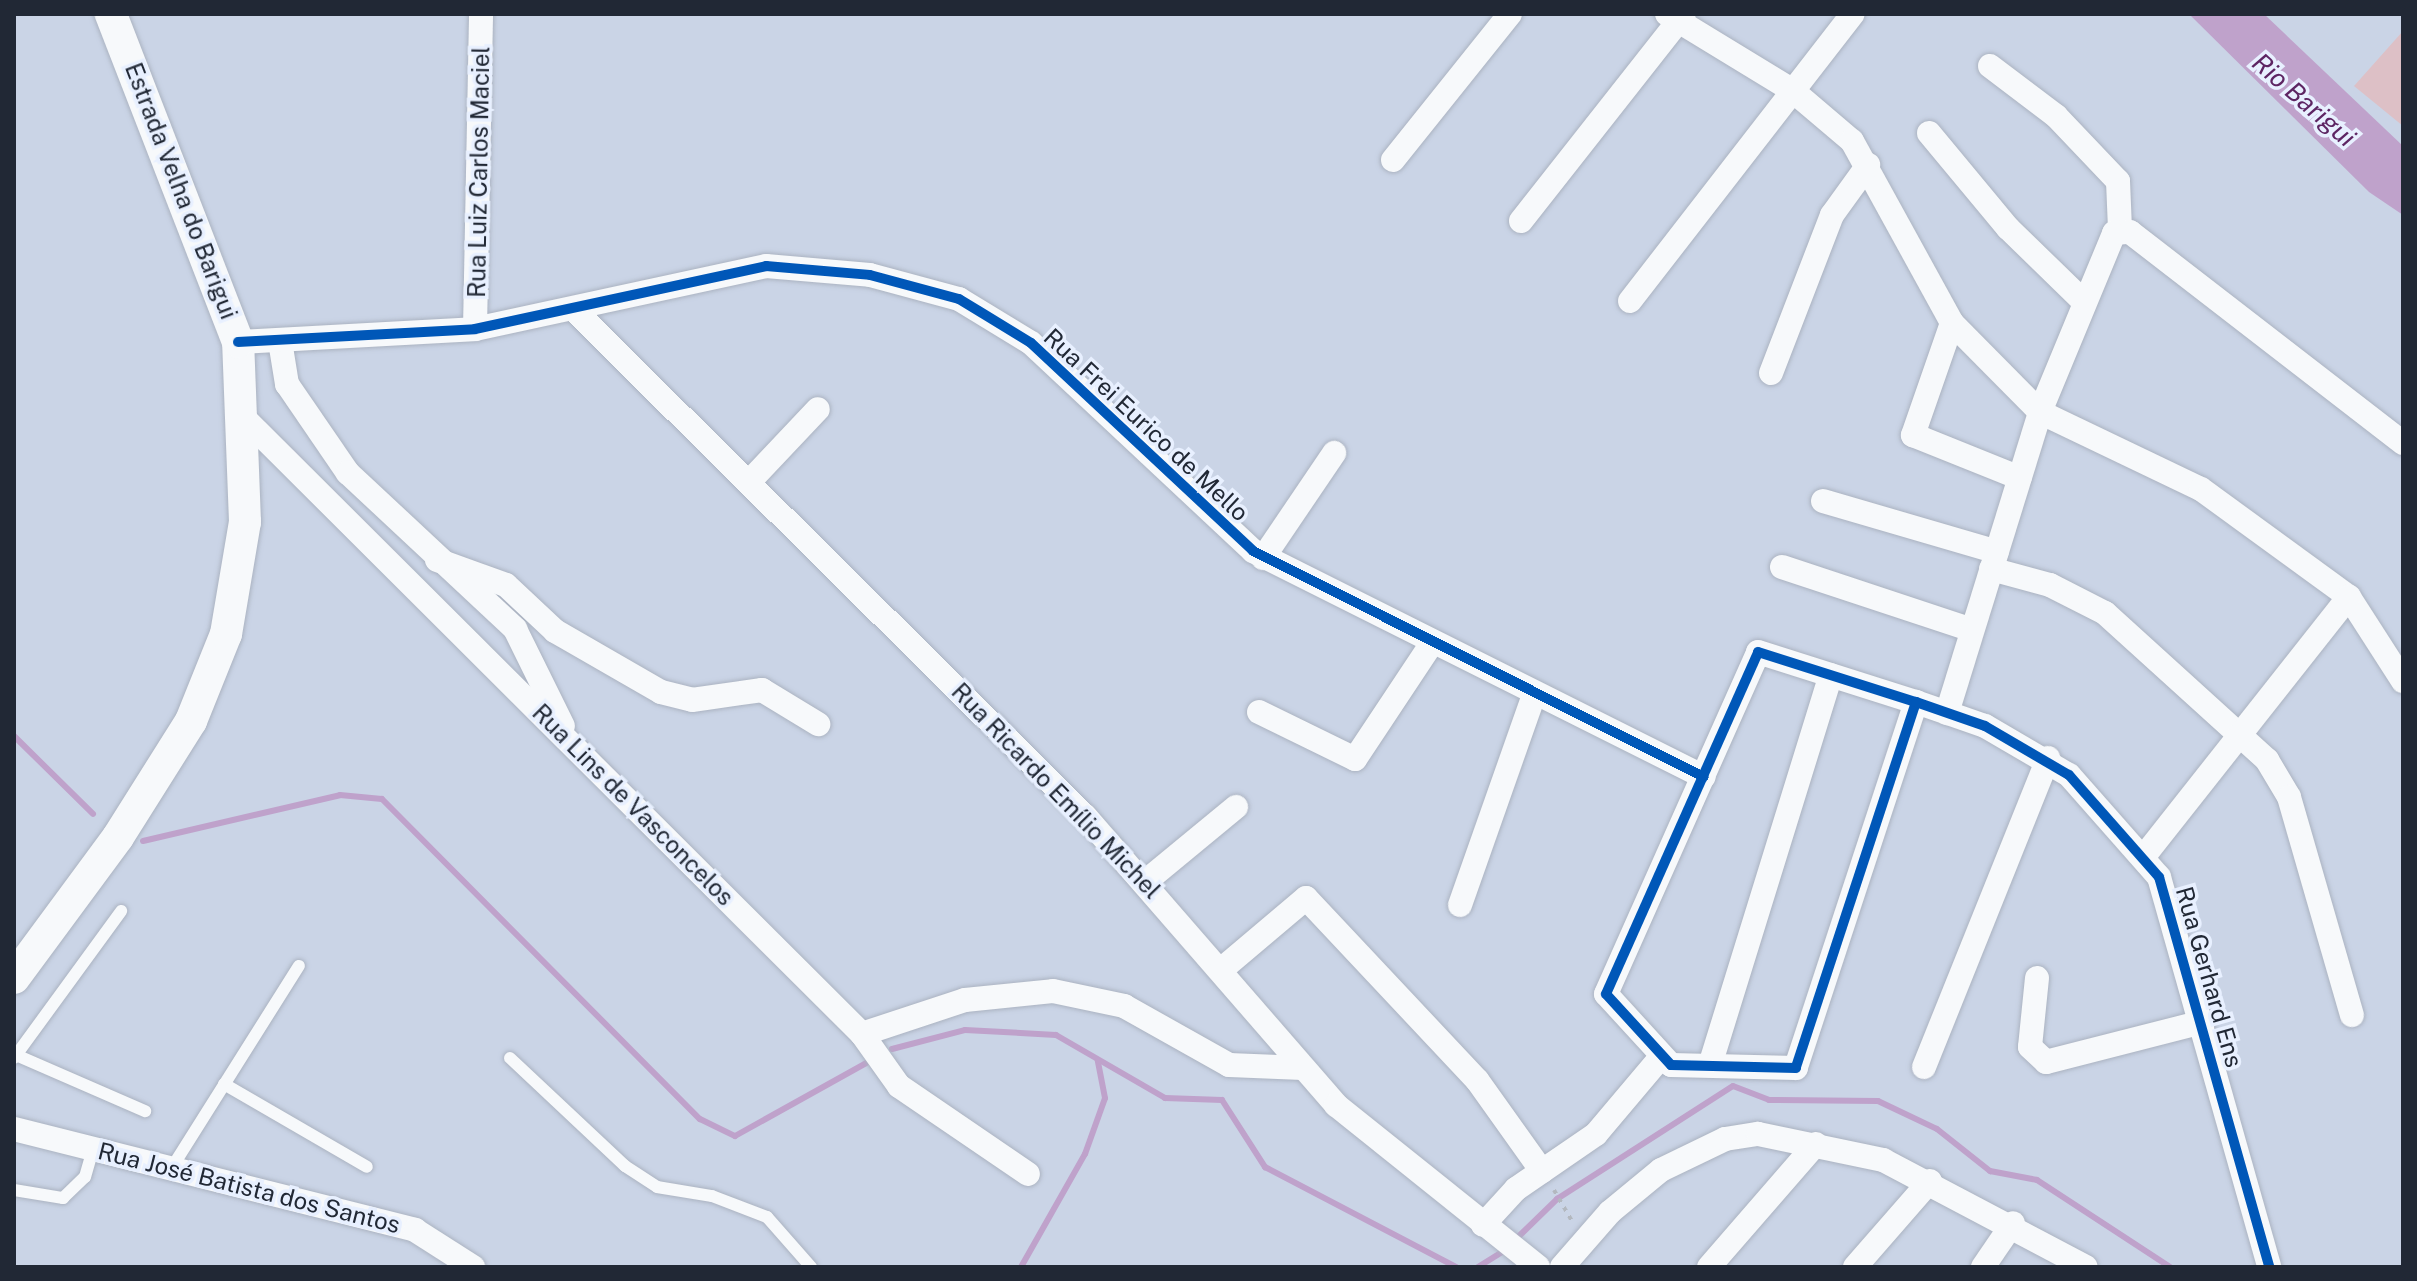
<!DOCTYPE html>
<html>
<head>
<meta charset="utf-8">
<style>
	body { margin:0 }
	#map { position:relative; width:2417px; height:1281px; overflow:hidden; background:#cad4e6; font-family:"Public Sans",sans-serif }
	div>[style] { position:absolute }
	.green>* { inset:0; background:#ddc0c6 }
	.water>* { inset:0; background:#bfa2cb }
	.stream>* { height:6px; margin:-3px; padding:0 3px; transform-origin:3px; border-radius:3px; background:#bfa2cb }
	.path>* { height:4px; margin-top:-2px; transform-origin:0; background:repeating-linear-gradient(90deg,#b3b8bf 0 4px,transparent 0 10px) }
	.roads { filter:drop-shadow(0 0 2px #abb3c1) drop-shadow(0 0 2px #abb3c1) }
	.service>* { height:12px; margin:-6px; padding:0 6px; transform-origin:6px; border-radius:6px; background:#f7f9fb }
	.minor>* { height:24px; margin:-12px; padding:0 12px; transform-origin:12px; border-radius:12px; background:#f7f9fb }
	.tertiary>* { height:32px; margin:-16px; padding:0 16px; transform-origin:16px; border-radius:16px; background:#f7f9fb }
	.cycleway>* { height:10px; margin:-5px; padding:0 5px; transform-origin:5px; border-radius:5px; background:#0057b8 }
	span { translate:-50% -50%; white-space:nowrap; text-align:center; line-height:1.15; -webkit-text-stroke:7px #e8f0ff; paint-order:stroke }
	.street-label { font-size:24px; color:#212835 }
	.water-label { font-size:26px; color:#5d2563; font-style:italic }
	.frame { position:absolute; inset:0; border:16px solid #212835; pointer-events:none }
</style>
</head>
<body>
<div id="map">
	<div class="green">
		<div style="clip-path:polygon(2403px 31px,2403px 126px,2354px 86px)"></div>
	</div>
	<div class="water">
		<div style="clip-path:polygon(2189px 14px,2264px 14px,2403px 146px,2403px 215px,2369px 192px)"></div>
	</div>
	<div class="stream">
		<div style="left:14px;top:736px;width:111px;rotate:44.6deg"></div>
		<div style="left:143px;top:841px;width:202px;rotate:-13.1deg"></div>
		<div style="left:340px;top:795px;width:42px;rotate:5.4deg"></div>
		<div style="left:382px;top:799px;width:451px;rotate:45.2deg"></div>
		<div style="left:700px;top:1119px;width:39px;rotate:26deg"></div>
		<div style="left:735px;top:1136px;width:150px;rotate:-29.1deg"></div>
		<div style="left:892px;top:1049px;width:75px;rotate:-14.6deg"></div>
		<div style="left:965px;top:1030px;width:91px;rotate:3.1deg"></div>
		<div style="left:1056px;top:1035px;width:126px;rotate:30deg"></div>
		<div style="left:1165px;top:1098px;width:57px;rotate:2deg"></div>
		<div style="left:1222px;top:1100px;width:80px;rotate:57.3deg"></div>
		<div style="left:1265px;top:1167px;width:216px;rotate:27.6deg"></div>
		<div style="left:1515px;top:1240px;width:59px;rotate:-44.3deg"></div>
		<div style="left:1557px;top:1199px;width:209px;rotate:-32.7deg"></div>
		<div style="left:1733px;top:1086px;width:39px;rotate:21deg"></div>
		<div style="left:1769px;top:1100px;width:109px;rotate:0.5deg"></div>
		<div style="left:1878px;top:1101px;width:65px;rotate:25.4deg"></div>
		<div style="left:1937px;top:1129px;width:68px;rotate:38.4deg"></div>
		<div style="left:1990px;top:1171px;width:48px;rotate:10.8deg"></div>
		<div style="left:2037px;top:1180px;width:159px;rotate:33.2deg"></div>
		<div style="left:1021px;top:1267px;width:130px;rotate:-60.5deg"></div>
		<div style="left:1085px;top:1154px;width:59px;rotate:-70.3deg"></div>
		<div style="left:1105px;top:1098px;width:38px;rotate:-101deg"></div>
		<div style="left:1478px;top:1267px;width:36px;rotate:-32deg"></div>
	</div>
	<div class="path">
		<div style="left:1554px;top:1190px;width:39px;rotate:60deg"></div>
	</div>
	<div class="roads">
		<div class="service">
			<div style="left:16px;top:1055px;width:141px;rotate:23.5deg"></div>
			<div style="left:14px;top:1058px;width:182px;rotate:-53.9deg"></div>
			<div style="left:510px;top:1058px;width:158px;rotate:43.2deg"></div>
			<div style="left:625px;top:1166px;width:38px;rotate:33deg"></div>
			<div style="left:657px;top:1187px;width:56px;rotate:9.3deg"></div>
			<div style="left:712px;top:1196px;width:59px;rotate:20.9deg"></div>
			<div style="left:767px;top:1217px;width:67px;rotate:48.7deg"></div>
			<div style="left:224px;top:1084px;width:165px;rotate:30.1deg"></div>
			<div style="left:171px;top:1169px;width:240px;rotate:-57.8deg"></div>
			<div style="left:14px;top:1190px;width:50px;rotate:9.3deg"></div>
			<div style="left:63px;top:1198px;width:30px;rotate:-44deg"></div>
			<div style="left:85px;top:1177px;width:29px;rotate:-74deg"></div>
		</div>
		<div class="minor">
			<div style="left:1667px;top:14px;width:148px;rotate:31.4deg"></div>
			<div style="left:1793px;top:91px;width:77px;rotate:40.3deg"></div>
			<div style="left:1852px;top:141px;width:208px;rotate:61.2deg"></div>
			<div style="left:1952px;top:323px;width:125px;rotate:45.3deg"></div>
			<div style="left:2040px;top:412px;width:178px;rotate:25.6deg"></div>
			<div style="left:2201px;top:489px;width:183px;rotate:36.1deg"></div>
			<div style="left:2349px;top:597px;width:100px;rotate:57.3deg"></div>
			<div style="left:1990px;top:66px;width:83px;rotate:37.1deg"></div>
			<div style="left:2056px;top:116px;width:90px;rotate:46.4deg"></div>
			<div style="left:2118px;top:181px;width:48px;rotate:87.6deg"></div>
			<div style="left:1929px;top:133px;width:124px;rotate:50.3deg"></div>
			<div style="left:2008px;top:228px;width:102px;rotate:44.2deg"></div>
			<div style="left:1393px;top:160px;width:187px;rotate:-51.3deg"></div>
			<div style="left:1521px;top:221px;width:263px;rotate:-51.8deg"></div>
			<div style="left:1630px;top:301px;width:363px;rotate:-52.2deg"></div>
			<div style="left:575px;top:311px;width:718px;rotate:44.72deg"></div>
			<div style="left:1085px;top:816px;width:383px;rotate:49deg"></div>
			<div style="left:1336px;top:1105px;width:259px;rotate:38.7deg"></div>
			<div style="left:1952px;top:323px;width:119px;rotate:109.2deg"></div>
			<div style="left:1913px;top:435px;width:115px;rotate:21.9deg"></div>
			<div style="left:475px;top:329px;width:315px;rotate:-88.9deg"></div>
			<div style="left:280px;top:341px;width:44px;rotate:80.8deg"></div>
			<div style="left:287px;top:384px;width:108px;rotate:55.6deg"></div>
			<div style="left:348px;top:473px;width:229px;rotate:43deg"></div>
			<div style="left:515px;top:629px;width:108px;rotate:63.7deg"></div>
			<div style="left:238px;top:342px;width:237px;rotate:-3.1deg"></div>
			<div style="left:475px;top:329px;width:298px;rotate:-12.2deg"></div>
			<div style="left:766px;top:266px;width:104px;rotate:4.9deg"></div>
			<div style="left:870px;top:275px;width:92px;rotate:15.1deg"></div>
			<div style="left:959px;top:299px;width:84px;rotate:31.4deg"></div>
			<div style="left:1031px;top:343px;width:304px;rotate:43.1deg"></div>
			<div style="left:1253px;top:551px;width:504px;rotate:26.62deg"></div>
			<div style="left:1771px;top:373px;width:169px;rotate:-68.9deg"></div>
			<div style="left:1832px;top:215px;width:62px;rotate:-54.2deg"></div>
			<div style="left:247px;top:421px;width:868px;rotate:44.91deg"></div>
			<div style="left:862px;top:1034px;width:64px;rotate:54.6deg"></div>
			<div style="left:899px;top:1086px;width:156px;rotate:34.3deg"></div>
			<div style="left:749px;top:482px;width:100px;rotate:-46.6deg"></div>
			<div style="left:1823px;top:501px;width:181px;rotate:16.3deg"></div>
			<div style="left:1263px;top:558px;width:127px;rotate:-55.9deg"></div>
			<div style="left:437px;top:560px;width:73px;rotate:19.9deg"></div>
			<div style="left:506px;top:585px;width:67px;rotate:43.2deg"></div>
			<div style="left:555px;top:631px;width:122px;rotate:29.9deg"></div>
			<div style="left:661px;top:692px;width:32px;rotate:14deg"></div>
			<div style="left:692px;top:700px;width:71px;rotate:-8.1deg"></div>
			<div style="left:762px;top:690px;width:66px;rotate:31.3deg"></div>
			<div style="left:1782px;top:567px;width:200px;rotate:18.3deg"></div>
			<div style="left:1991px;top:569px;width:61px;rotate:15.2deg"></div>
			<div style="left:2050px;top:585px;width:62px;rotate:27deg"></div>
			<div style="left:2105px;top:613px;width:219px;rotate:42.2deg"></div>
			<div style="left:2267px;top:760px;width:43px;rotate:59.3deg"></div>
			<div style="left:2289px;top:797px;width:227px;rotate:73.9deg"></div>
			<div style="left:1916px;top:702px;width:385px;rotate:108.2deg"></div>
			<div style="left:1796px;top:1068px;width:125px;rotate:-178.6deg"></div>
			<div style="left:1671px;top:1065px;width:96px;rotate:-132.5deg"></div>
			<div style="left:1606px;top:994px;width:374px;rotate:-66deg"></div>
			<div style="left:1758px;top:652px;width:166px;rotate:17.6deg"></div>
			<div style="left:1916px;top:702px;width:73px;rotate:19.2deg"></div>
			<div style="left:1985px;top:726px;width:97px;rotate:30.3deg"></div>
			<div style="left:2069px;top:775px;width:136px;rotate:48.6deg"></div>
			<div style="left:2159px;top:877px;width:405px;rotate:74.2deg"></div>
			<div style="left:1259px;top:712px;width:107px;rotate:26.1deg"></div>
			<div style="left:1355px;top:759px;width:139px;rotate:-56.4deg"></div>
			<div style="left:1947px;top:713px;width:315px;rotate:-72.8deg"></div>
			<div style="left:2040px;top:412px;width:194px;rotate:-67.5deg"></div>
			<div style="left:2114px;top:233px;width:16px;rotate:-4deg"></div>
			<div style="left:2130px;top:232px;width:345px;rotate:37.7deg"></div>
			<div style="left:2145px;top:855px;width:329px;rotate:-51.7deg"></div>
			<div style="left:1145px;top:882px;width:118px;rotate:-39.5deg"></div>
			<div style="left:1460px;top:905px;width:223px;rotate:-70.6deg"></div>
			<div style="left:1222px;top:969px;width:110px;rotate:-40.2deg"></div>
			<div style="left:1306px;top:898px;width:250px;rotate:46.8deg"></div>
			<div style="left:1477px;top:1080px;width:112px;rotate:54.5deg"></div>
			<div style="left:2037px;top:978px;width:69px;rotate:95.8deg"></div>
			<div style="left:2030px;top:1047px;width:22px;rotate:43deg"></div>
			<div style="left:2046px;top:1062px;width:162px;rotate:-14.3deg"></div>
			<div style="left:862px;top:1034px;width:108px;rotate:-18.3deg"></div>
			<div style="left:965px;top:1000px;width:88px;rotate:-5.8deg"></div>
			<div style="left:1053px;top:991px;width:73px;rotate:11.9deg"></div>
			<div style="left:1124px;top:1006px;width:120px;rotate:29.3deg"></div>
			<div style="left:1229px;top:1065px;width:74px;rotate:2.3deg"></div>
			<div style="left:1711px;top:1062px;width:405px;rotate:-72.8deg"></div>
			<div style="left:1924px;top:1067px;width:333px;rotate:-68.1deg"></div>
			<div style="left:14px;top:1129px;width:414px;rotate:14.1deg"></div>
			<div style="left:415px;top:1230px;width:69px;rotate:32.5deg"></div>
			<div style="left:1483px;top:1225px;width:49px;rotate:-47.5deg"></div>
			<div style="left:1516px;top:1189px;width:97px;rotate:-34.5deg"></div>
			<div style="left:1596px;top:1134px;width:101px;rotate:-49.8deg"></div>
			<div style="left:1562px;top:1267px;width:73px;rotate:-48.9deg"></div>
			<div style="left:1610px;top:1212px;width:66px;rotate:-39.5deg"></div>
			<div style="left:1661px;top:1170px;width:71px;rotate:-25.8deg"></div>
			<div style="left:1725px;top:1139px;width:33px;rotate:-9deg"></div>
			<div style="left:1758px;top:1134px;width:128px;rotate:11.7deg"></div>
			<div style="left:1883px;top:1160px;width:229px;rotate:27.8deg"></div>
			<div style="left:1709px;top:1267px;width:163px;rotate:-49deg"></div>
			<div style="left:1855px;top:1267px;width:114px;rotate:-48.9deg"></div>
			<div style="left:1983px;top:1267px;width:53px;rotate:-55.7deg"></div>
		</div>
		<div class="tertiary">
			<div style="left:14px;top:978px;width:175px;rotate:-53.6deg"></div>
			<div style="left:118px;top:837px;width:137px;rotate:-57.8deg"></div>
			<div style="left:191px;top:721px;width:94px;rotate:-68.1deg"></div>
			<div style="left:226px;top:634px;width:114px;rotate:-80.4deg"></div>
			<div style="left:245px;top:522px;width:180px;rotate:-92.2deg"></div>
			<div style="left:238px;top:342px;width:352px;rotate:-111.2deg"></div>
		</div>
	</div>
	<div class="cycleway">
		<div style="left:238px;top:342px;width:237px;rotate:-3.1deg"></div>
		<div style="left:475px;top:329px;width:298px;rotate:-12.2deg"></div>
		<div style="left:766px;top:266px;width:104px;rotate:4.9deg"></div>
		<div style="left:870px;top:275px;width:92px;rotate:15.1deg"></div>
		<div style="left:959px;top:299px;width:84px;rotate:31.4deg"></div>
		<div style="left:1031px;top:343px;width:304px;rotate:43.1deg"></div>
		<div style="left:1253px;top:551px;width:504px;rotate:26.62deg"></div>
		<div style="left:1916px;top:702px;width:385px;rotate:108.2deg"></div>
		<div style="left:1796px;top:1068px;width:125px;rotate:-178.6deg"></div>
		<div style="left:1671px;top:1065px;width:96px;rotate:-132.5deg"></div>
		<div style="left:1606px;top:994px;width:374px;rotate:-66deg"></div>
		<div style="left:1758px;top:652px;width:166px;rotate:17.6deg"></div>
		<div style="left:1916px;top:702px;width:73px;rotate:19.2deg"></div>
		<div style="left:1985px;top:726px;width:97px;rotate:30.3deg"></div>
		<div style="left:2069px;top:775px;width:136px;rotate:48.6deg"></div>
		<div style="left:2159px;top:877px;width:405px;rotate:74.2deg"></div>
	</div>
	<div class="street-label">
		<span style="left:479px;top:172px;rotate:-89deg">Rua Luiz Carlos Maciel</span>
		<span style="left:181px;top:191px;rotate:69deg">Estrada Velha do Barigui</span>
		<span style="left:1146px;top:425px;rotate:43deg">Rua Frei Eurico de Mello</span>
		<span style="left:1056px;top:791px;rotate:46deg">Rua Ricardo Emílio Michel</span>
		<span style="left:633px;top:805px;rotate:45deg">Rua Lins de Vasconcelos</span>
		<span style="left:2209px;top:977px;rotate:74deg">Rua Gerhard Ens</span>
		<span style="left:249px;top:1188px;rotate:14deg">Rua José Batista dos Santos</span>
	</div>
	<div class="water-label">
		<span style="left:2304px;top:100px;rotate:41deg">Rio Barigui</span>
	</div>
	<div class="frame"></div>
</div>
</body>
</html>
